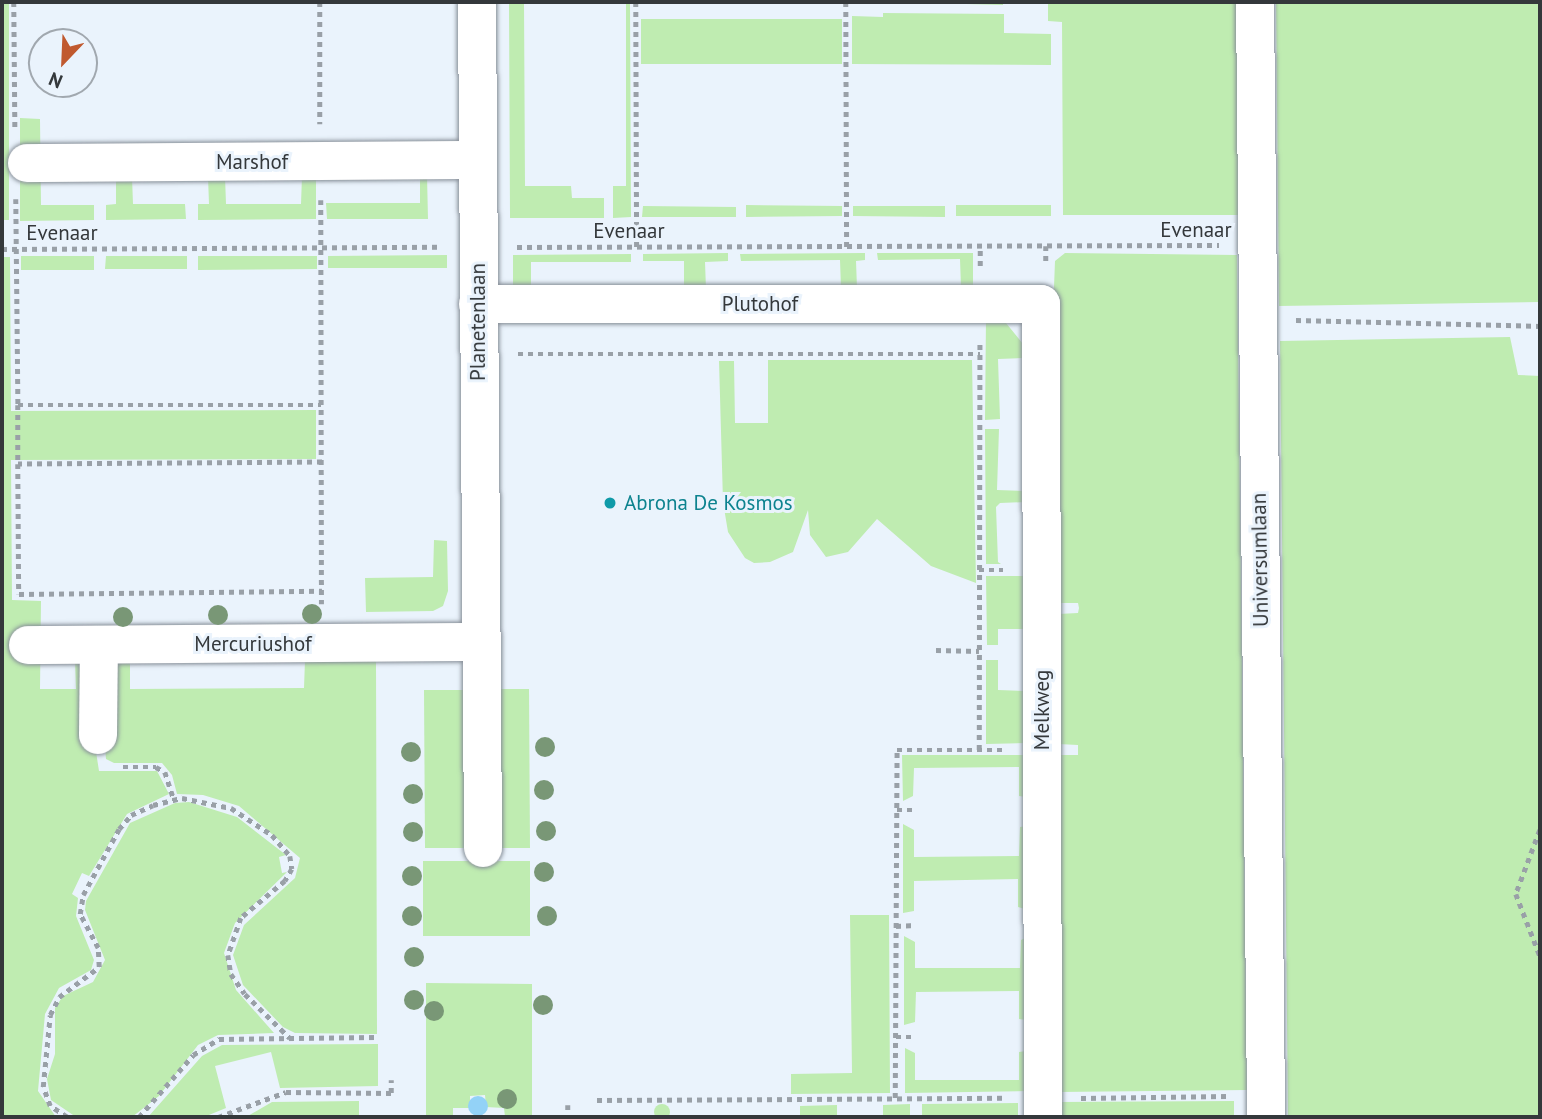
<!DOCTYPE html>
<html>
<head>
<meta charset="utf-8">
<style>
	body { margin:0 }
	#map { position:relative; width:1542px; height:1119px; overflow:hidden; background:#eaf3fc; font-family:"PT Sans",sans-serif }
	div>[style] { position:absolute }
	.green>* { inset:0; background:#bfecb1 }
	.round { border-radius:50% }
	.water>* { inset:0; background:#93d2f7 }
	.path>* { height:4.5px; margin-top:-2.25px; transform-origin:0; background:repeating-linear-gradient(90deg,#99a0a7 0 5px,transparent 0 10px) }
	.roads { filter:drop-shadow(0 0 2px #889099) drop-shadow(0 0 2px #889099) }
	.minor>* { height:38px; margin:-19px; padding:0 19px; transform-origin:19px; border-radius:19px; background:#fff }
	.trees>* { width:20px; height:20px; margin:-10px; border-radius:50%; background:#799776 }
	.dots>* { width:19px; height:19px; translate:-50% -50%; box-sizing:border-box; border:4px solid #eaf3fc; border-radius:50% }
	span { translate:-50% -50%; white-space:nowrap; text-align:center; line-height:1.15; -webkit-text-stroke:6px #eaf3fc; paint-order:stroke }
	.street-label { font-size:21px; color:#34383b }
	.culture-label { font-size:21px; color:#0d838f }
	.left { translate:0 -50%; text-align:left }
	.frame { position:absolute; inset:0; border:4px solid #34383b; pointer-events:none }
	.north { position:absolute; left:28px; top:28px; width:70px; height:70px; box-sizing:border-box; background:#eaf3fc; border:2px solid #a1a8af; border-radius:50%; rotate:203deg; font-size:19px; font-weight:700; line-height:28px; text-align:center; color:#34383b }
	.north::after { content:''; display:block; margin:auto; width:24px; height:32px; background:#c0592f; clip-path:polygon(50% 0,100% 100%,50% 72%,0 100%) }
</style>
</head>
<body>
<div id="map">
	<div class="green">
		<div style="clip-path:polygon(2px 2px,9px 2px,9px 220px,2px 220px)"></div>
		<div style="clip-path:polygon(509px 2px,524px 2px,525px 186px,571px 186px,572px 198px,604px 198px,604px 218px,510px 218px)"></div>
		<div style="clip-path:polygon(626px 2px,630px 2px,631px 217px,613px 218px,613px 186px,626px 186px)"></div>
		<div style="clip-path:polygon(892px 2px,1003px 2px,1003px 5px)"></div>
		<div style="clip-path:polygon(1048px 2px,1248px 2px,1249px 215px,1063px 215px,1062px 22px,1048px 21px)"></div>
		<div style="clip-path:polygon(1276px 2px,1540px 2px,1540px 302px,1279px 306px)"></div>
		<div style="clip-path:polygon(883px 13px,1004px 14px,1004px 33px,1051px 34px,1051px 65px,852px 64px,852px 16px,883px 17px)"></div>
		<div style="clip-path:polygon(641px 19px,842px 19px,842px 64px,641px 64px)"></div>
		<div style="clip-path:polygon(20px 118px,40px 119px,41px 205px,94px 205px,94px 220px,20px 221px)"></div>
		<div style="clip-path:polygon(316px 175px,316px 219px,198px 220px,198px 204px,209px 204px,208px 177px,225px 176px,226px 204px,301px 204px,302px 176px)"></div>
		<div style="clip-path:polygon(420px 175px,427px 175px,428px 219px,327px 219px,326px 203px,420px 203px)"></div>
		<div style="clip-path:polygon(116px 177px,132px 177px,133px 204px,185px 204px,186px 219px,106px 220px,106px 205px,116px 204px)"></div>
		<div style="clip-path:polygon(746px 205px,842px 206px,842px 216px,746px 217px)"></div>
		<div style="clip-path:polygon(956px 205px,1051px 205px,1051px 216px,956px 216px)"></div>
		<div style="clip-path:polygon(643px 206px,736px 207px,736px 217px,642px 217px)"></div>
		<div style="clip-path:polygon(853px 206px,945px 206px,945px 217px,853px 216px)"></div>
		<div style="clip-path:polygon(728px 253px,728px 261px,705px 262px,706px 289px,684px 289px,684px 261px,643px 261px,643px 254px)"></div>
		<div style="clip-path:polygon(865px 253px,865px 260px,856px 261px,857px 288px,841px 288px,840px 260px,741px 261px,740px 254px)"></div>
		<div style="clip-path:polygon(877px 253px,973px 253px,973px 287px,961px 287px,960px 259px,878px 260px)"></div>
		<div style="clip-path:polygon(1065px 253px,1237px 255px,1247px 1090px,1059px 1092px,1058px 755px,1078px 755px,1078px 745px,1058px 744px,1058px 614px,1078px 613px,1079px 608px,1078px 603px,1058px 603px,1054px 287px,1055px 261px)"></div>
		<div style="clip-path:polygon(631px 254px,631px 262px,531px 262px,531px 291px,513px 287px,513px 255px)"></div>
		<div style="clip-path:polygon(447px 255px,447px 268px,328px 268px,328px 256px)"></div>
		<div style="clip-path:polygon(21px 256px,94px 256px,94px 270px,21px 270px)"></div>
		<div style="clip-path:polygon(106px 256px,187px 256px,187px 269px,105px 269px)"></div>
		<div style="clip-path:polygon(198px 256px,317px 256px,317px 269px,198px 270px)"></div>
		<div style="clip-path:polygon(2px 257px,10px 257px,11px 411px,316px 410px,316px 459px,11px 460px,12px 600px,41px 601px,40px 689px,76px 689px,75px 661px,82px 661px,99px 771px,157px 771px,169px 794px,127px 814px,89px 876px,82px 873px,72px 894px,78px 898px,76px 916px,94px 960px,91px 970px,59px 988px,45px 1014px,38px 1091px,56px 1117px,2px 1117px)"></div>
		<div style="clip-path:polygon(986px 318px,1006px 323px,1023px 344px,1023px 358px,998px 359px,1000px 419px,985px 420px)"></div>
		<div style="clip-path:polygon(1510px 337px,1518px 375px,1540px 376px,1540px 1117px,1288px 1117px,1280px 341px)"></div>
		<div style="clip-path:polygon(768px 360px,972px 360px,976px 583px,931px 566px,877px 519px,848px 552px,826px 557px,810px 535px,808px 510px,793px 552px,770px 562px,754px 563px,745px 558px,728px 532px,723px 502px,719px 361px,734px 361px,735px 423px,768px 423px)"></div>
		<div style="clip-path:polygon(985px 429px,999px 429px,997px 490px,1026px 491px,1026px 502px,1000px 503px,996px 507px,998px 562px,1001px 564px,986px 564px)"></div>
		<div style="clip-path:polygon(434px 540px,447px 541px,448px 591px,443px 606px,433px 611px,366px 612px,365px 578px,433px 577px)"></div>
		<div style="clip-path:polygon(986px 576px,1025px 576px,1026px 629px,998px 629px,998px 645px,987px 645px)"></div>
		<div style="clip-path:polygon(376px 658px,377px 1034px,295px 1033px,283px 1027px,243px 985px,233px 955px,244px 925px,295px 878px,300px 858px,239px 806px,203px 795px,177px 794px,172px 775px,162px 763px,114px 763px,106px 759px,104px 737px,116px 660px,130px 661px,130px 689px,304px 688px,305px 660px)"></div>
		<div style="clip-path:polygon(986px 660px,998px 660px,998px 690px,1026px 691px,1026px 743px,986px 744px)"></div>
		<div style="clip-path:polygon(494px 689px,529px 689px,530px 848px,495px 848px)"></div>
		<div style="clip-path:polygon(424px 690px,472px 690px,473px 848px,425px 848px)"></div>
		<div style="clip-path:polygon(902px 755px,1026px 755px,1026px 797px,1019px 796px,1019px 767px,914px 768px,913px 796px,903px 801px)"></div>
		<div style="clip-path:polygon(189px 802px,237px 817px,286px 855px,279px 857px,282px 873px,287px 872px,235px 923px,224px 953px,236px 990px,274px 1033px,218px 1035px,198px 1045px,159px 1096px,132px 1117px,76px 1117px,51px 1100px,47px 1079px,55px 1054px,55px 1008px,63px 996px,93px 982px,105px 960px,85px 910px,86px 901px,130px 823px,175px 803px)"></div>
		<div style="clip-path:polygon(903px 824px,914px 830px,914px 857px,1019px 856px,1020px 827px,1027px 826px,1025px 909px,1018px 907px,1018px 879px,914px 881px,914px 911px,903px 913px)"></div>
		<div style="clip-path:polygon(423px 861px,530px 861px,530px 936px,423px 936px)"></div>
		<div style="clip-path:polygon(850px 915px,889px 915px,890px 1093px,791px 1094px,791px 1074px,852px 1073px)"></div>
		<div style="clip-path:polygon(904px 936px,915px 942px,915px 968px,1020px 968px,1021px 940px,1027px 937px,1026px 1020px,1019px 1019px,1019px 991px,916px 992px,915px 1022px,904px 1025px)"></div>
		<div style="clip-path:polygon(426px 983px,532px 984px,532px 1117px,505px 1117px,504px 1108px,486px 1107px,485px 1095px,470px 1096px,470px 1108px,453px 1108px,453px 1117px,426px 1117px)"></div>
		<div style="clip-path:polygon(378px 1044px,378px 1086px,280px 1088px,271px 1052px,215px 1066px,226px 1108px,204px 1117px,148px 1117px,202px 1056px,222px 1045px)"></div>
		<div style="clip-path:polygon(905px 1048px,915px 1053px,915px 1080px,1019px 1080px,1019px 1052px,1026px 1051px,1030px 1091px,905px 1093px)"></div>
		<div style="clip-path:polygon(359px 1101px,359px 1115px,246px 1117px,272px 1102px)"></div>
		<div style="clip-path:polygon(1234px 1101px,1234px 1117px,1059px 1117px,1059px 1102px)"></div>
		<div style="clip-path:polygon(1018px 1103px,1018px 1117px,922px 1117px,922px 1104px)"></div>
		<div style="clip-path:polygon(910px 1104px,910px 1117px,883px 1117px,883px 1105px)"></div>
		<div class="round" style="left:654px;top:1104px;width:16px;height:16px"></div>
		<div style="clip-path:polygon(837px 1105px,837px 1117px,800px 1117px,800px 1106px)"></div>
	</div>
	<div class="water">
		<div class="round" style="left:468px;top:1096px;width:20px;height:20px"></div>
	</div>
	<div class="path">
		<div style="left:14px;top:2px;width:125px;rotate:89.5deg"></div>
		<div style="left:320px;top:2px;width:122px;rotate:90deg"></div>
		<div style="left:636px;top:2px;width:245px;rotate:89.8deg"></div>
		<div style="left:846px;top:2px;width:245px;rotate:89.8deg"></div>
		<div style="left:16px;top:199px;width:206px;rotate:89.4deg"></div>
		<div style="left:18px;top:405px;width:303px"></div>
		<div style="left:321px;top:200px;width:404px;rotate:89.9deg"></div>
		<div style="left:1046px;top:246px;width:19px;rotate:90deg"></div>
		<div style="left:517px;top:247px;width:702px;rotate:-0.16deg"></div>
		<div style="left:2px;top:249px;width:440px;rotate:-0.3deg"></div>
		<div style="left:980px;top:266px;width:20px;rotate:-90deg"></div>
		<div style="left:1296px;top:320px;width:244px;rotate:1.4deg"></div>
		<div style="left:518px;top:354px;width:462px"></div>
		<div style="left:18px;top:405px;width:58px;rotate:90deg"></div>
		<div style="left:322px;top:462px;width:304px;rotate:179.6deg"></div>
		<div style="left:18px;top:464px;width:130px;rotate:89.6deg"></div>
		<div style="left:19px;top:594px;width:303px;rotate:-0.6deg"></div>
		<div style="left:979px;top:570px;width:24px"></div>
		<div style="left:936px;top:650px;width:43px;rotate:1.3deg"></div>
		<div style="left:979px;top:750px;width:409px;rotate:-89.9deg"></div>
		<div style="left:123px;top:767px;width:33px"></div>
		<div style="left:156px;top:767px;width:10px;rotate:29deg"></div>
		<div style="left:165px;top:772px;width:28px;rotate:72deg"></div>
		<div style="left:897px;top:810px;width:16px"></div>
		<div style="left:1540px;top:830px;width:68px;rotate:110.6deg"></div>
		<div style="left:1516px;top:894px;width:66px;rotate:68.8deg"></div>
		<div style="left:896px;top:926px;width:19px;rotate:-3deg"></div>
		<div style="left:896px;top:1037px;width:19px"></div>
		<div style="left:895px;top:1098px;width:348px;rotate:-89.7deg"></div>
		<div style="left:897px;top:750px;width:105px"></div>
		<div style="left:1081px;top:1098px;width:146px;rotate:-0.8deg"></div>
		<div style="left:597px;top:1100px;width:409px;rotate:-0.3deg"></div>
		<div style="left:568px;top:1105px;width:11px;rotate:90deg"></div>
		<div style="left:67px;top:1117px;width:20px;rotate:-147deg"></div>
		<div style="left:50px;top:1106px;width:20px;rotate:-110deg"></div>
		<div style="left:43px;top:1087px;width:72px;rotate:-84.4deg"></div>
		<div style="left:50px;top:1015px;width:20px;rotate:-63deg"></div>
		<div style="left:59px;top:997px;width:50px;rotate:-36.9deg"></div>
		<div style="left:99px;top:967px;width:19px;rotate:-93deg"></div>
		<div style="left:98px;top:948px;width:38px;rotate:-118deg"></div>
		<div style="left:80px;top:914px;width:19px;rotate:-81deg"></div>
		<div style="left:83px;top:895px;width:75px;rotate:-61.4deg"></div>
		<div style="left:119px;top:829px;width:18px;rotate:-49deg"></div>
		<div style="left:131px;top:815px;width:24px;rotate:-24deg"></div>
		<div style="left:153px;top:805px;width:30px;rotate:-14deg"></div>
		<div style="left:182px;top:798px;width:50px;rotate:11.5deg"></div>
		<div style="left:231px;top:808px;width:49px;rotate:33.4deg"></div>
		<div style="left:272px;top:835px;width:28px;rotate:49deg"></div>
		<div style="left:290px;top:856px;width:13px;rotate:81deg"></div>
		<div style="left:292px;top:869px;width:14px;rotate:120deg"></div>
		<div style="left:285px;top:881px;width:57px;rotate:139.9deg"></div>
		<div style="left:241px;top:918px;width:39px;rotate:109deg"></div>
		<div style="left:228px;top:955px;width:19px;rotate:81deg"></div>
		<div style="left:231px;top:974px;width:24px;rotate:55deg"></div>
		<div style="left:245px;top:994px;width:63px;rotate:44.4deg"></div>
		<div style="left:139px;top:1117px;width:82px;rotate:-48.9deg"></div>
		<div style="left:193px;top:1055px;width:31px;rotate:-32deg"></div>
		<div style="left:219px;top:1039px;width:158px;rotate:-0.7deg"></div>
		<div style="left:218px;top:1117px;width:72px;rotate:-20.2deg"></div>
		<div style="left:286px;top:1092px;width:105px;rotate:0.5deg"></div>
		<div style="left:391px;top:1093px;width:13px;rotate:-90deg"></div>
	</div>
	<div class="roads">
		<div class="minor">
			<div style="left:477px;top:2px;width:846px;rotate:89.59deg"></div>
			<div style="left:1255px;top:2px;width:1115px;rotate:89.43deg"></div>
			<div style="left:27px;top:163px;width:451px;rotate:-0.4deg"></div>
			<div style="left:478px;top:304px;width:563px"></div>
			<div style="left:1041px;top:304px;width:813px;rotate:89.86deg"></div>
			<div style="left:28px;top:645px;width:451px;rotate:-0.4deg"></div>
			<div style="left:98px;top:735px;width:90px;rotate:-89.4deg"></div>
		</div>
	</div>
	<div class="trees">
		<div style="left:312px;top:614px"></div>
		<div style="left:218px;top:615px"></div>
		<div style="left:123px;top:617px"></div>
		<div style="left:545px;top:747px"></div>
		<div style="left:411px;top:752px"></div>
		<div style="left:544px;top:790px"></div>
		<div style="left:413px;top:794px"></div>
		<div style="left:546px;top:831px"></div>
		<div style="left:413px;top:832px"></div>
		<div style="left:544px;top:872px"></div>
		<div style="left:412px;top:876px"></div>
		<div style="left:412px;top:916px"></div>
		<div style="left:547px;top:916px"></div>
		<div style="left:414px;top:957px"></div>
		<div style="left:414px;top:1000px"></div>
		<div style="left:543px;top:1005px"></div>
		<div style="left:434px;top:1011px"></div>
		<div style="left:507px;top:1099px"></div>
	</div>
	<div class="dots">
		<div style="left:610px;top:503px;background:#0f9aa8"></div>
	</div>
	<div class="street-label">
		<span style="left:252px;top:162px">Marshof</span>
		<span style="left:1196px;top:230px">Evenaar</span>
		<span style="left:629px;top:231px">Evenaar</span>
		<span style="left:62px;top:233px">Evenaar</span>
		<span style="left:760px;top:304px">Plutohof</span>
		<span style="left:478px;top:322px;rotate:-90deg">Planetenlaan</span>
		<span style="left:1260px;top:560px;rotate:-91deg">Universumlaan</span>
		<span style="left:253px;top:644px">Mercuriushof</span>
		<span style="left:1042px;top:710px;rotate:-90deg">Melkweg</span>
	</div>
	<div class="culture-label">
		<span class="left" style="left:624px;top:503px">Abrona De Kosmos</span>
	</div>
	<div class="frame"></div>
	<div class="north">N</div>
</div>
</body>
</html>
